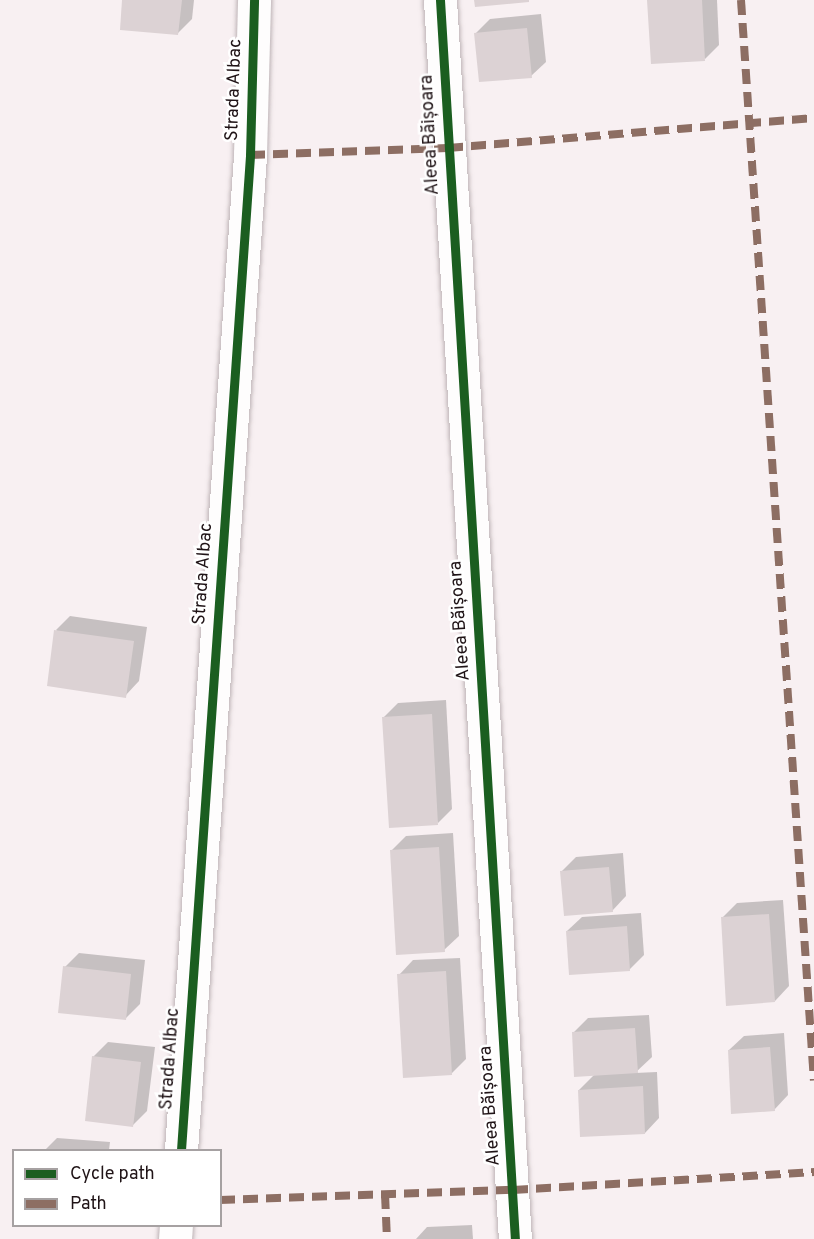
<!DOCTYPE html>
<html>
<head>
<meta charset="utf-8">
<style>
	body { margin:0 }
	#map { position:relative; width:814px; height:1239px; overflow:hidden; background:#f8f0f2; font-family:Overpass,sans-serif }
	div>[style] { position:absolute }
	.shadow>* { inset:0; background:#0003 }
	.building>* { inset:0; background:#dcd2d4 }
	.roads { filter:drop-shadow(0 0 2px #beb4b7) drop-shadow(0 0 2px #beb4b7) }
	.minor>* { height:33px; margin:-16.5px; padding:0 16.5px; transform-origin:16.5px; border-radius:16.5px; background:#fefdfd }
	.quiet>* { height:8px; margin-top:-4px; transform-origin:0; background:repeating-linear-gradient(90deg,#8d6e63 0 15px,transparent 0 23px) }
	.cycleway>* { height:9px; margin:-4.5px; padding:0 4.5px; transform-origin:4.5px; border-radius:4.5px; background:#1b5e20 }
	span { translate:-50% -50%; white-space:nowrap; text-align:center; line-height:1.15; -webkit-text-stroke:5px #fff; paint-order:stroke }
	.street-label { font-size:18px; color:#201417 }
	.legend { position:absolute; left:12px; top:1149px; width:210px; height:78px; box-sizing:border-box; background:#fff; border:2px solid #a6a1a2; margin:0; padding:8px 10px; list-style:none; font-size:18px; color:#201417 }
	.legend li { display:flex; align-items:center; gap:12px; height:30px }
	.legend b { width:30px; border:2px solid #a6a1a2 }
</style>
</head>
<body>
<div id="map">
	<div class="shadow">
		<div style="clip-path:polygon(124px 0,194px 0,192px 19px,178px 33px)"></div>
		<div style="clip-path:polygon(649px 0,717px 0,719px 45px,705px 59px)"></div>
		<div style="clip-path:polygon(541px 14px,546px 62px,531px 76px,475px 34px,490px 19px)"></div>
		<div style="clip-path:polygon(70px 616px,147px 627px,139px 681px,125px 696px,56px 630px)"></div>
		<div style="clip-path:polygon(446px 700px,452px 809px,438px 823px,384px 717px,398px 703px)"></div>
		<div style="clip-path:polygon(453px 833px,459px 936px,444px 950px,392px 850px,406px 836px)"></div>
		<div style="clip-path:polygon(623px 853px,626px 896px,612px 911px,562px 871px,576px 857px)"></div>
		<div style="clip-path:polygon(783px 900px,789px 986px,775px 1001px,722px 918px,737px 903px)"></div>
		<div style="clip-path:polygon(641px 913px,644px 955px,629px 970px,567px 931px,582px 917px)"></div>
		<div style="clip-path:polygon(79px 953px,145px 960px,140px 1004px,125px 1019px,65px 967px)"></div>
		<div style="clip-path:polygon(460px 958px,466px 1059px,451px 1074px,399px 975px,413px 960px)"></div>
		<div style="clip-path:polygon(649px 1015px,652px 1057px,635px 1073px,657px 1072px,659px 1118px,645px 1133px,579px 1090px,595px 1074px,573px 1033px,588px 1018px)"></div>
		<div style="clip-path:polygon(784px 1033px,788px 1095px,774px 1110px,729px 1050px,744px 1036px)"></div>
		<div style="clip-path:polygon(108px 1042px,155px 1047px,147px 1111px,133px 1125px,93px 1057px)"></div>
		<div style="clip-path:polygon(57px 1138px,110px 1142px,109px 1150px,45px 1150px)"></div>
		<div style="clip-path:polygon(472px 1225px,473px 1239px,416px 1239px,427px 1227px)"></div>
	</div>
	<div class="building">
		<div style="clip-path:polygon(122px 0,182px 0,178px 35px,120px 30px)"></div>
		<div style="clip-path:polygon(474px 0,529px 0,529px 2px,475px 7px)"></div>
		<div style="clip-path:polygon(647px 0,702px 0,705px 61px,651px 64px)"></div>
		<div style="clip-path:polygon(527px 28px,532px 78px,479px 82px,474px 33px)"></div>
		<div style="clip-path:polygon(54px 630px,134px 641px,126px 698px,47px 686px)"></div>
		<div style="clip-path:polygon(432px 714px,438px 825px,389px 828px,382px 717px)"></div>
		<div style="clip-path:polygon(439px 847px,445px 952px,396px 955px,390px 850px)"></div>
		<div style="clip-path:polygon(609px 867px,613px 912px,564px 916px,560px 871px)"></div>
		<div style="clip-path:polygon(769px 914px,775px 1002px,726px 1006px,721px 917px)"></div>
		<div style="clip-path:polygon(627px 926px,630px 971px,569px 975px,566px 931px)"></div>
		<div style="clip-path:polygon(63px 966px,131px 974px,126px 1020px,58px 1013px)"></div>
		<div style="clip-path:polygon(446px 971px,452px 1075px,403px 1078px,397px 974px)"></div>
		<div style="clip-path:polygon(635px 1028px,638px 1073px,574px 1077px,572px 1032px)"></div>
		<div style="clip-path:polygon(770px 1047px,775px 1111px,731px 1114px,728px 1050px)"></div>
		<div style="clip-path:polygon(92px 1056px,141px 1062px,133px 1127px,85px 1121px)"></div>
		<div style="clip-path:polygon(643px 1086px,645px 1134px,580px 1137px,578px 1090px)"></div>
	</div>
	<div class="roads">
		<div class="minor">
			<div style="left:440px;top:0;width:1241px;rotate:86.54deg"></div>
			<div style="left:181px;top:1150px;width:997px;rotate:-86.03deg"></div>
			<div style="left:250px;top:155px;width:155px;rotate:-88.5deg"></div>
			<div style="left:175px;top:1239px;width:13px;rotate:-86deg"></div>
		</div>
	</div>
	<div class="quiet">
		<div style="left:741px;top:0;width:1083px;rotate:86.14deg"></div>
		<div style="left:250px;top:155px;width:198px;rotate:-2deg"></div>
		<div style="left:448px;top:148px;width:367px;rotate:-4.7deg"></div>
		<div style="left:385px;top:1194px;width:45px;rotate:87.5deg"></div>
		<div style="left:220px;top:1200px;width:293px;rotate:-2deg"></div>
		<div style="left:513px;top:1190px;width:302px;rotate:-3.4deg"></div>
	</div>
	<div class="cycleway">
		<div style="left:440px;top:0;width:1241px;rotate:86.54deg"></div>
		<div style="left:181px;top:1150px;width:997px;rotate:-86.03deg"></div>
		<div style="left:250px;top:155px;width:155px;rotate:-88.5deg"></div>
	</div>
	<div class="street-label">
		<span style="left:235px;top:90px;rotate:-88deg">Strada Albac</span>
		<span style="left:431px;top:135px;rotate:-93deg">Aleea Băișoara</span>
		<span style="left:204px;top:574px;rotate:-86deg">Strada Albac</span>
		<span style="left:461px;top:621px;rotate:-94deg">Aleea Băișoara</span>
		<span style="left:171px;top:1059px;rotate:-86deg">Strada Albac</span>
		<span style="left:491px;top:1106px;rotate:-94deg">Aleea Băișoara</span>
	</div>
	<ul class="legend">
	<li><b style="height:8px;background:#1b5e20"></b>Cycle path</li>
	<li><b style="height:8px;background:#8d6e63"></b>Path</li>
	</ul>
</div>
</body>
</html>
